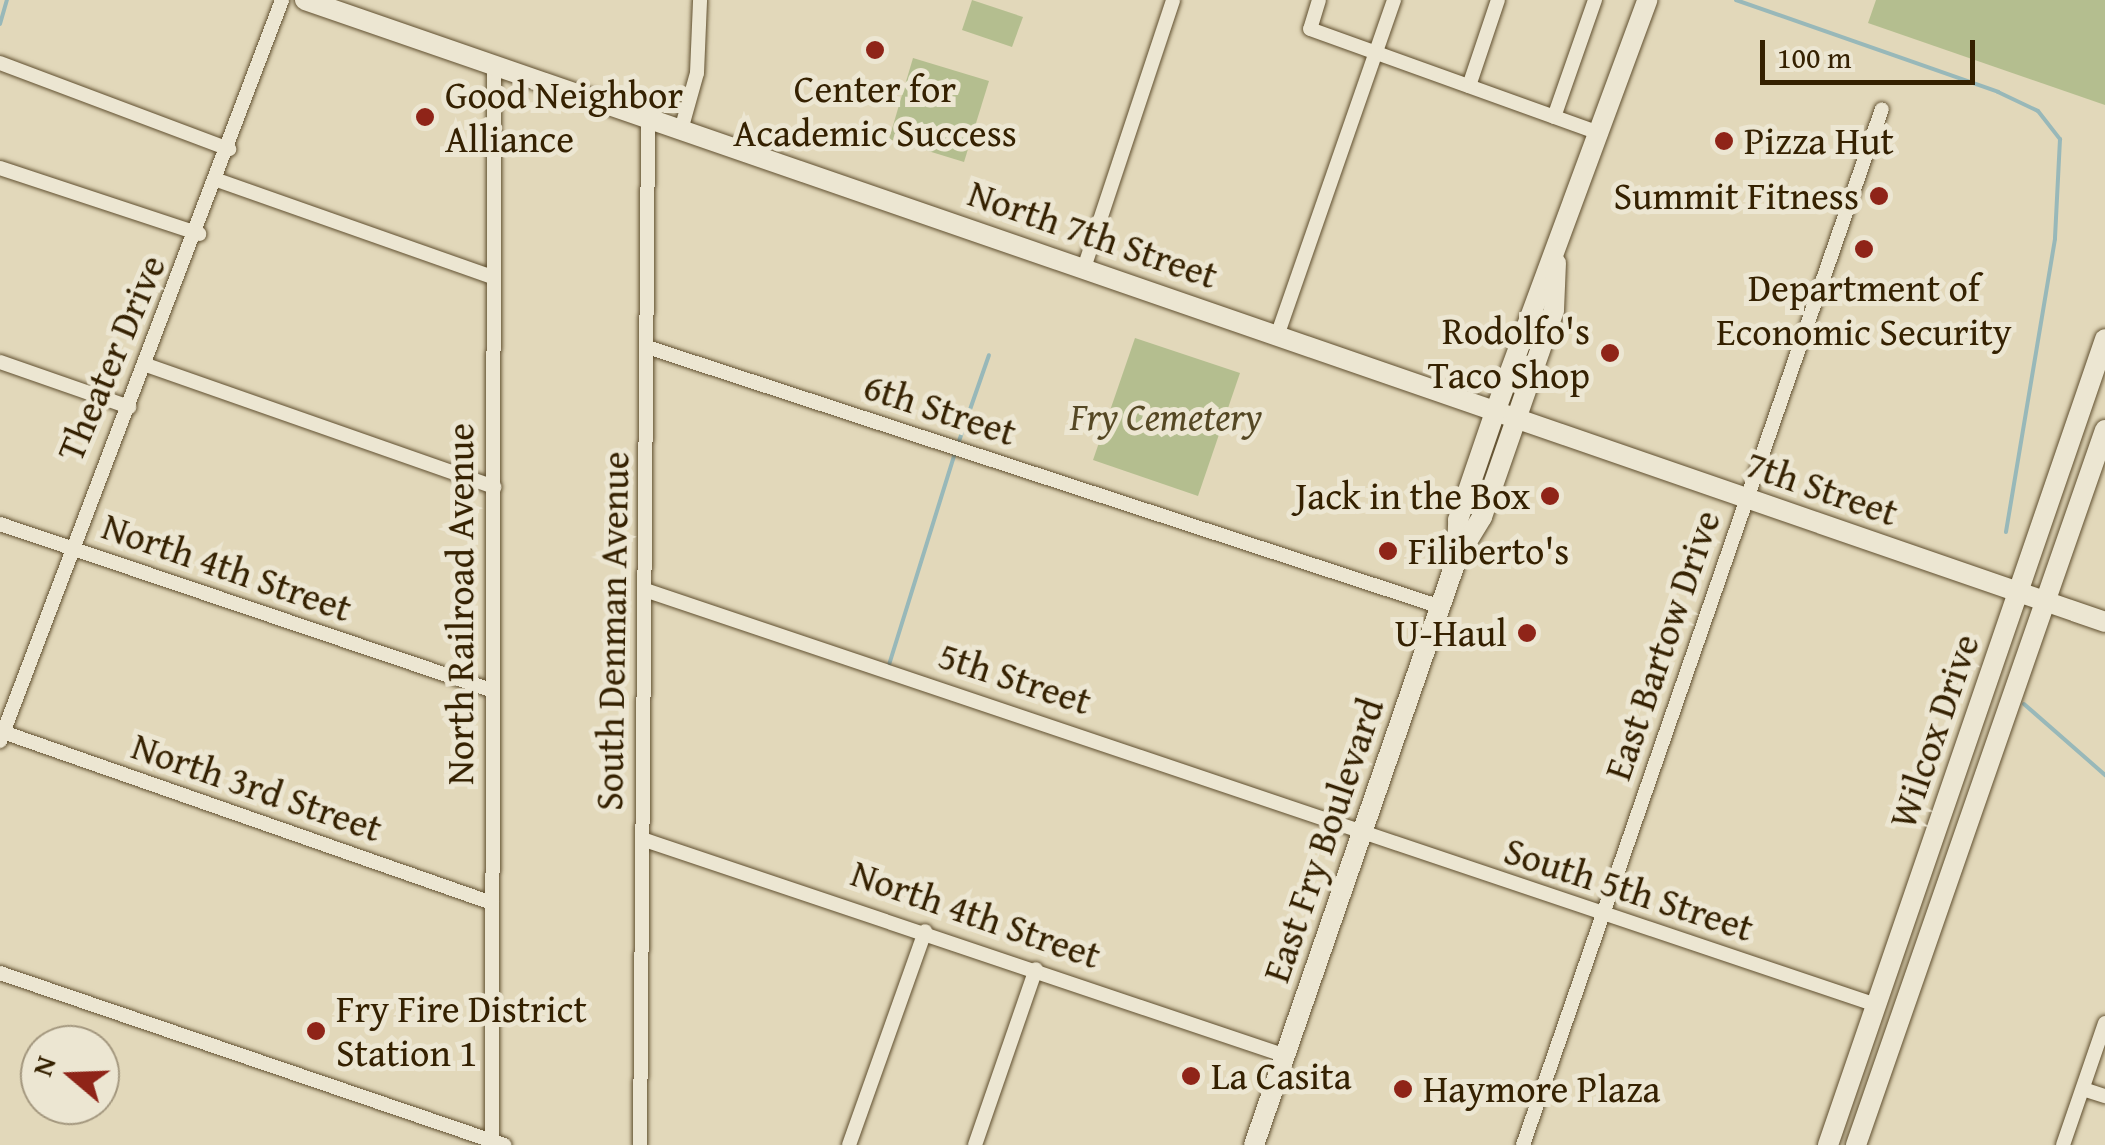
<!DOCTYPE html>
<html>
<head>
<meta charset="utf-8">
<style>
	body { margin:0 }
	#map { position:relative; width:2105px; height:1145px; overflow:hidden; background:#e2d8ba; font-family:"Gentium Book Plus",serif }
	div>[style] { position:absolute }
	.green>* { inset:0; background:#b4be8f }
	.stream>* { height:4px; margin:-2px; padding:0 2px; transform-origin:2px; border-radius:2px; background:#98b8b9 }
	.roads { filter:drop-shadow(0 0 2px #604f2f) drop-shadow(0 0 2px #604f2f) }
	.street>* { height:14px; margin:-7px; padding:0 7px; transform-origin:7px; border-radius:7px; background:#ece6d2 }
	.secondary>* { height:20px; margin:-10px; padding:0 10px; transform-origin:10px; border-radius:10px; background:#ece6d2 }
	.dots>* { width:28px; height:28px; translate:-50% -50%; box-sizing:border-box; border:5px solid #ece6d2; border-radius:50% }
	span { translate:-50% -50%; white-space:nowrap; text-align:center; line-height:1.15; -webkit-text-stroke:10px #ece6d2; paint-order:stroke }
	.poi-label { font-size:38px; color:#352101 }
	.left { translate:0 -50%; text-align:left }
	.right { translate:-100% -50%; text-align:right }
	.street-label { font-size:38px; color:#352101 }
	.park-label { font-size:38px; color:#554824; font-style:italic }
	.north { position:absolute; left:20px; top:1025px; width:100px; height:100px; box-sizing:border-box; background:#ece6d2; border:2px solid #a3977e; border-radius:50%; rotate:289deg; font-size:28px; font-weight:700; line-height:40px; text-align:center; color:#352101 }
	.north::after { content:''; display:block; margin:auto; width:35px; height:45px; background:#8f2418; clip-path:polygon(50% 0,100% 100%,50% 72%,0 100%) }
	.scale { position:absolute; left:1760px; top:40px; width:215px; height:45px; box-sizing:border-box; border:5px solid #352101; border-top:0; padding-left:12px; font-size:30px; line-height:35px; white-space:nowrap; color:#352101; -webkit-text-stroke:8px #ece6d2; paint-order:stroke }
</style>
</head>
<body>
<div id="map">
	<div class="green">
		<div style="clip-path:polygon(972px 0,1023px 17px,1012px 47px,962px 30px)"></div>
		<div style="clip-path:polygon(1876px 0,2105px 0,2105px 105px,1868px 23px)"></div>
		<div style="clip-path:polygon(913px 58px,989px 81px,964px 162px,889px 139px)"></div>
		<div style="clip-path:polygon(1135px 338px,1240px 373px,1198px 496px,1093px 460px)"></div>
	</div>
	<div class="stream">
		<div style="left:1736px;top:0;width:278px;rotate:19.3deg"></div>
		<div style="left:1998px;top:92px;width:44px;rotate:25.4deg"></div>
		<div style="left:2038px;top:111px;width:36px;rotate:52deg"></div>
		<div style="left:2060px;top:139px;width:100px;rotate:92.9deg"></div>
		<div style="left:2055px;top:239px;width:297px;rotate:99.5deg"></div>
		<div style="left:0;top:24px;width:25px;rotate:-74deg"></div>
		<div style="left:958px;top:444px;width:94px;rotate:-70.8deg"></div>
		<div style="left:888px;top:668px;width:225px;rotate:-72.7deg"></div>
		<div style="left:2024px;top:704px;width:108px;rotate:41.2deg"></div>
	</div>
	<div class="roads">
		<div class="street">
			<div style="left:1319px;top:0;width:30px;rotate:107deg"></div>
			<div style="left:1310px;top:29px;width:309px;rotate:19.8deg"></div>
			<div style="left:0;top:63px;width:245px;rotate:20.6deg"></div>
			<div style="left:1469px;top:86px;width:91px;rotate:-71.4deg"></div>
			<div style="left:1554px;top:117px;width:124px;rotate:-70.7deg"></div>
			<div style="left:681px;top:130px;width:59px;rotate:-74.3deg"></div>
			<div style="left:697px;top:73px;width:73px;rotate:-87.6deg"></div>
			<div style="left:0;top:168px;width:210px;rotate:18.3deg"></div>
			<div style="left:217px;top:180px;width:289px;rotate:19.4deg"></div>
			<div style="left:1084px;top:268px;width:282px;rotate:-71.6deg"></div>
			<div style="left:1277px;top:336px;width:356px;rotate:-70.8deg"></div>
			<div style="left:647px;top:347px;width:835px;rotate:18.13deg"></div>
			<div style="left:0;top:362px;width:137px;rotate:19.2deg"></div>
			<div style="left:149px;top:366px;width:366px;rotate:19.3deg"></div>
			<div style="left:0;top:524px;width:518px;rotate:18.68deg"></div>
			<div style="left:645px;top:590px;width:1299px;rotate:18.63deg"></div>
			<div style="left:0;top:731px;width:521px;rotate:19.27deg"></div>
			<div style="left:0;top:741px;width:793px;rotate:-69.16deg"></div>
			<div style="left:642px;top:839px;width:680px;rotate:18.62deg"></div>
			<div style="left:0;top:973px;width:533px;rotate:18.84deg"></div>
			<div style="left:2083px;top:1089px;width:23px;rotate:18deg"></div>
			<div style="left:492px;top:1145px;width:1081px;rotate:-89.89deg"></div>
			<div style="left:640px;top:1145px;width:1027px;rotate:-89.55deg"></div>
			<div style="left:849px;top:1145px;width:227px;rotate:-70.4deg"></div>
			<div style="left:975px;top:1145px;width:186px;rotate:-70.9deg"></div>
			<div style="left:1523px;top:1145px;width:1096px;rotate:-70.89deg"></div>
			<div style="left:2063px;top:1145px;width:129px;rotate:-71deg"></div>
		</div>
		<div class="secondary">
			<div style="left:305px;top:0;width:1904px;rotate:19.06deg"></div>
			<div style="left:1457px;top:554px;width:34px;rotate:-88deg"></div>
			<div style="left:1458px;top:520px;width:114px;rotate:-71.1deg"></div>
			<div style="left:1495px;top:412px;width:439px;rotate:-69.7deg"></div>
			<div style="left:1254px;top:1145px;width:621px;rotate:-70.92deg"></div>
			<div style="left:1457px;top:558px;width:48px;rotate:-58.6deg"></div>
			<div style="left:1482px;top:517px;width:219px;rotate:-70.8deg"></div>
			<div style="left:1554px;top:310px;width:47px;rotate:-87.6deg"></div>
			<div style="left:1828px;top:1145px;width:852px;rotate:-71.03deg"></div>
			<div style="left:1856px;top:1145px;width:757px;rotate:-70.8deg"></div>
		</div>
	</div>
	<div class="dots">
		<div style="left:875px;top:50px;background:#8f2418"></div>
		<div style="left:425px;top:117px;background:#8f2418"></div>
		<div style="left:1724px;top:141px;background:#8f2418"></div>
		<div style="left:1879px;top:196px;background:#8f2418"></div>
		<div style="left:1864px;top:249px;background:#8f2418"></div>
		<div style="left:1610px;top:353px;background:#8f2418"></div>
		<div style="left:1550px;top:496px;background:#8f2418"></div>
		<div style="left:1388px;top:551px;background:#8f2418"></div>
		<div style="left:1527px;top:633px;background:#8f2418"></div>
		<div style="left:316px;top:1031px;background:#8f2418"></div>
		<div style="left:1191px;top:1076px;background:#8f2418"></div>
		<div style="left:1403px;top:1089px;background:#8f2418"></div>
	</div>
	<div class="poi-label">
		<span style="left:875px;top:111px">Center for<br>Academic Success</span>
		<span class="left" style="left:445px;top:117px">Good Neighbor<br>Alliance</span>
		<span class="left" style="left:1744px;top:141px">Pizza Hut</span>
		<span class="right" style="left:1859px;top:196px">Summit Fitness</span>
		<span style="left:1864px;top:310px">Department of<br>Economic Security</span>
		<span class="right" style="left:1590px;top:353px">Rodolfo's<br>Taco Shop</span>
		<span class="right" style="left:1530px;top:496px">Jack in the Box</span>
		<span class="left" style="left:1408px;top:551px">Filiberto's</span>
		<span class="right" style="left:1507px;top:633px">U-Haul</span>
		<span class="left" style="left:336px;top:1031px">Fry Fire District<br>Station 1</span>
		<span class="left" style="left:1211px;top:1076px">La Casita</span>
		<span class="left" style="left:1423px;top:1089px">Haymore Plaza</span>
	</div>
	<div class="street-label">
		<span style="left:1093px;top:234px;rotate:19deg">North 7th Street</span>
		<span style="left:111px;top:358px;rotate:-67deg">Theater Drive</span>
		<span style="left:940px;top:409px;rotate:18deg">6th Street</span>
		<span style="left:1822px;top:488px;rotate:19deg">7th Street</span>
		<span style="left:227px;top:567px;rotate:19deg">North 4th Street</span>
		<span style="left:460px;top:604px;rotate:-90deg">North Railroad Avenue</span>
		<span style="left:612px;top:631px;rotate:-89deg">South Denman Avenue</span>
		<span style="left:1662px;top:645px;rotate:-71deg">East Bartow Drive</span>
		<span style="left:1015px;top:678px;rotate:18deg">5th Street</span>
		<span style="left:1934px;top:731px;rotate:-71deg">Wilcox Drive</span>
		<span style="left:257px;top:787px;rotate:19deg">North 3rd Street</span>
		<span style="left:1323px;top:840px;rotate:-71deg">East Fry Boulevard</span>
		<span style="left:1629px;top:889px;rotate:18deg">South 5th Street</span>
		<span style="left:976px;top:914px;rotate:19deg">North 4th Street</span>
	</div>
	<div class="park-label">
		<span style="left:1166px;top:417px">Fry Cemetery</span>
	</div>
	<div class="north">N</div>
	<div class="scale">100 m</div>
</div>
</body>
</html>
